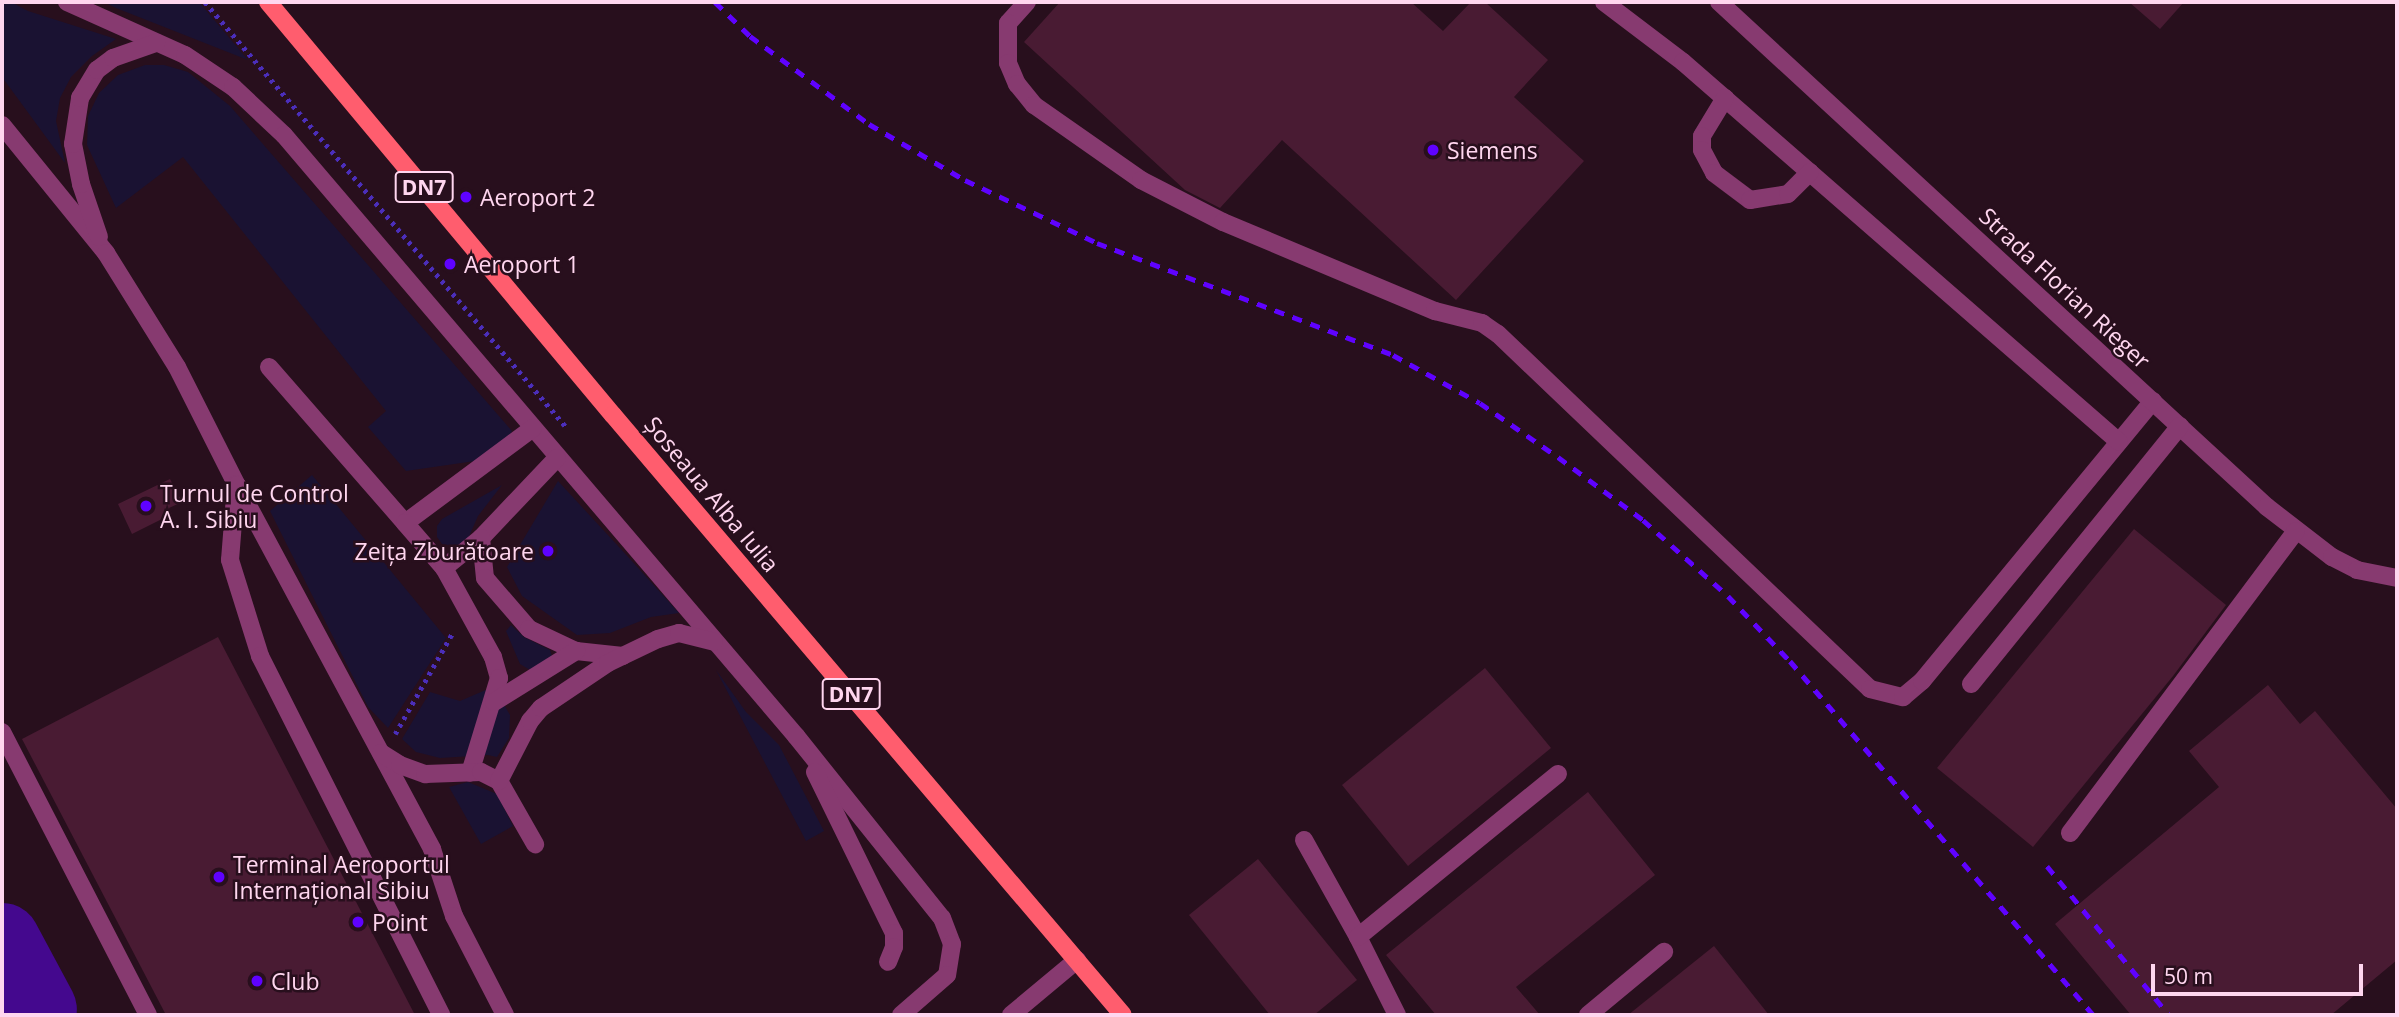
<!DOCTYPE html>
<html>
<head>
<meta charset="utf-8">
<style>
	body { margin:0 }
	#map { position:relative; width:2399px; height:1017px; overflow:hidden; background:#280f1d; font-family:"Open Sans",sans-serif }
	div>[style] { position:absolute }
	.green>* { inset:0; background:#1a1232 }
	.taxiway>* { height:75px; margin:-37.5px; padding:0 37.5px; transform-origin:37.5px; border-radius:37.5px; background:#44088e }
	.building>* { inset:0; background:#491b33 }
	.path>* { height:4.5px; margin-top:-2.25px; transform-origin:0; background:repeating-linear-gradient(90deg,#4b2ebb 0 3.5px,transparent 0 8.5px) }
	.minor>* { height:18px; margin:-9px; padding:0 9px; transform-origin:9px; border-radius:9px; background:#873a70 }
	.major>* { height:18px; margin:-9px; padding:0 9px; transform-origin:9px; border-radius:9px; background:#ff5d6e }
	.rail>* { height:5px; margin-top:-2.5px; transform-origin:0; background:repeating-linear-gradient(90deg,#5f02ff 0 10px,transparent 0 19px) }
	.dots>* { width:19px; height:19px; translate:-50% -50%; box-sizing:border-box; border:4px solid #280f1d; border-radius:50% }
	span { translate:-50% -50%; white-space:nowrap; text-align:center; line-height:1.15; -webkit-text-stroke:5px #280f1d; paint-order:stroke }
	.shield-label span { padding:2px 5px; background:#280f1d; border:2px solid; border-radius:5px; -webkit-text-stroke-width:0 }
	.shield-label { font-size:21px; color:#ffd6ef; font-weight:700 }
	.poi-label { font-size:23px; color:#ffd6ef }
	.left { translate:0 -50%; text-align:left }
	.right { translate:-100% -50%; text-align:right }
	.street-label { font-size:23px; color:#ffd6ef }
	.frame { position:absolute; inset:0; border:4px solid #ffd6ef; pointer-events:none }
	.scale { position:absolute; left:2151px; top:964px; width:212px; height:32px; box-sizing:border-box; border:4px solid #ffd6ef; border-top:0; padding-left:9px; font-size:21px; line-height:24px; white-space:nowrap; color:#ffd6ef; -webkit-text-stroke:5px #280f1d; paint-order:stroke }
</style>
</head>
<body>
<div id="map">
	<div class="green">
		<div style="clip-path:polygon(2px 2px,11px 2px,28px 11px,116px 39px,92px 56px,71px 77px,60px 98px,56px 121px,65px 163px,2px 77px)"></div>
		<div style="clip-path:polygon(104px 2px,199px 2px,248px 60px,116px 8px)"></div>
		<div style="clip-path:polygon(145px 65px,164px 65px,188px 72px,230px 106px,512px 431px,507px 442px,475px 461px,406px 471px,368px 427px,386px 411px,183px 157px,116px 208px,87px 145px,88px 116px,99px 93px,118px 75px)"></div>
		<div style="clip-path:polygon(312px 475px,446px 638px,388px 728px,368px 707px,270px 511px)"></div>
		<div style="clip-path:polygon(558px 481px,630px 559px,679px 613px,651px 617px,610px 633px,577px 635px,522px 596px,507px 567px)"></div>
		<div style="clip-path:polygon(502px 485px,478px 516px,467px 541px,459px 547px,442px 544px,437px 537px,437px 526px,442px 519px)"></div>
		<div style="clip-path:polygon(511px 625px,524px 637px,550px 650px,553px 659px,530px 670px,520px 664px,506px 631px)"></div>
		<div style="clip-path:polygon(716px 670px,746px 712px,779px 745px,824px 831px,806px 841px)"></div>
		<div style="clip-path:polygon(488px 689px,500px 698px,510px 715px,509px 738px,497px 757px,488px 755px,440px 758px,416px 752px,402px 739px,430px 692px,460px 701px)"></div>
		<div style="clip-path:polygon(468px 782px,497px 794px,513px 826px,481px 844px,449px 787px)"></div>
	</div>
	<div class="taxiway">
		<div style="left:2px;top:940px;width:78px;rotate:61.8deg"></div>
	</div>
	<div class="building">
		<div style="clip-path:polygon(1060px 2px,1411px 2px,1443px 31px,1471px 2px,1485px 2px,1548px 60px,1514px 97px,1584px 161px,1456px 300px,1282px 140px,1220px 208px,1185px 190px,1024px 42px)"></div>
		<div style="clip-path:polygon(2129px 2px,2184px 2px,2160px 29px)"></div>
		<div style="clip-path:polygon(170px 479px,182px 502px,169px 508px,172px 514px,132px 534px,118px 504px)"></div>
		<div style="clip-path:polygon(2134px 529px,2226px 605px,2173px 676px,2033px 847px,1937px 768px)"></div>
		<div style="clip-path:polygon(218px 637px,415px 1015px,166px 1015px,22px 739px)"></div>
		<div style="clip-path:polygon(1485px 668px,1551px 748px,1408px 866px,1342px 785px)"></div>
		<div style="clip-path:polygon(2268px 685px,2300px 724px,2315px 711px,2397px 809px,2397px 960px,2331px 1015px,2131px 1015px,2055px 924px,2219px 787px,2189px 751px)"></div>
		<div style="clip-path:polygon(1588px 792px,1655px 875px,1516px 987px,1540px 1015px,1436px 1015px,1386px 955px)"></div>
		<div style="clip-path:polygon(1258px 859px,1357px 980px,1314px 1015px,1270px 1015px,1189px 915px)"></div>
		<div style="clip-path:polygon(1714px 946px,1769px 1015px,1628px 1015px)"></div>
	</div>
	<div class="path">
		<div style="left:205px;top:2px;width:559px;rotate:49.64deg"></div>
		<div style="left:395px;top:734px;width:117px;rotate:-60.4deg"></div>
	</div>
	<div class="minor">
		<div style="left:67px;top:2px;width:129px;rotate:24.2deg"></div>
		<div style="left:185px;top:55px;width:58px;rotate:33.7deg"></div>
		<div style="left:233px;top:87px;width:70px;rotate:43.3deg"></div>
		<div style="left:284px;top:135px;width:790px;rotate:49.57deg"></div>
		<div style="left:796px;top:736px;width:233px;rotate:51.3deg"></div>
		<div style="left:942px;top:918px;width:28px;rotate:69deg"></div>
		<div style="left:952px;top:944px;width:31px;rotate:99deg"></div>
		<div style="left:947px;top:975px;width:61px;rotate:139deg"></div>
		<div style="left:1027px;top:2px;width:28px;rotate:132deg"></div>
		<div style="left:1008px;top:23px;width:40px;rotate:90deg"></div>
		<div style="left:1008px;top:63px;width:23px;rotate:67deg"></div>
		<div style="left:1017px;top:84px;width:27px;rotate:51deg"></div>
		<div style="left:1034px;top:105px;width:131px;rotate:35deg"></div>
		<div style="left:1141px;top:180px;width:92px;rotate:27.1deg"></div>
		<div style="left:1223px;top:222px;width:230px;rotate:22.8deg"></div>
		<div style="left:1435px;top:311px;width:49px;rotate:14.3deg"></div>
		<div style="left:1482px;top:323px;width:19px;rotate:35deg"></div>
		<div style="left:1498px;top:334px;width:514px;rotate:43.66deg"></div>
		<div style="left:1870px;top:689px;width:34px;rotate:14deg"></div>
		<div style="left:1903px;top:697px;width:25px;rotate:-40deg"></div>
		<div style="left:1922px;top:681px;width:363px;rotate:-50.5deg"></div>
		<div style="left:1604px;top:2px;width:99px;rotate:37.2deg"></div>
		<div style="left:1683px;top:62px;width:578px;rotate:41.07deg"></div>
		<div style="left:1719px;top:2px;width:745px;rotate:42.66deg"></div>
		<div style="left:2267px;top:507px;width:82px;rotate:37.6deg"></div>
		<div style="left:2332px;top:557px;width:28px;rotate:27deg"></div>
		<div style="left:2357px;top:570px;width:41px;rotate:11.3deg"></div>
		<div style="left:1725px;top:98px;width:44px;rotate:121.2deg"></div>
		<div style="left:1702px;top:136px;width:14px;rotate:90deg"></div>
		<div style="left:1702px;top:150px;width:26px;rotate:62deg"></div>
		<div style="left:1714px;top:173px;width:45px;rotate:36.9deg"></div>
		<div style="left:1750px;top:200px;width:38px;rotate:-9deg"></div>
		<div style="left:1788px;top:194px;width:31px;rotate:-45deg"></div>
		<div style="left:2px;top:125px;width:165px;rotate:50.9deg"></div>
		<div style="left:106px;top:253px;width:134px;rotate:58.1deg"></div>
		<div style="left:177px;top:367px;width:131px;rotate:63.2deg"></div>
		<div style="left:236px;top:484px;width:76px;rotate:94.5deg"></div>
		<div style="left:230px;top:560px;width:101px;rotate:72.6deg"></div>
		<div style="left:260px;top:656px;width:402px;rotate:63.2deg"></div>
		<div style="left:99px;top:237px;width:56px;rotate:-108.8deg"></div>
		<div style="left:81px;top:184px;width:41px;rotate:-101.3deg"></div>
		<div style="left:73px;top:144px;width:47px;rotate:-81.3deg"></div>
		<div style="left:80px;top:98px;width:33px;rotate:-59deg"></div>
		<div style="left:97px;top:70px;width:20px;rotate:-37deg"></div>
		<div style="left:113px;top:58px;width:46px;rotate:-19.2deg"></div>
		<div style="left:269px;top:367px;width:207px;rotate:48.9deg"></div>
		<div style="left:533px;top:428px;width:159px;rotate:143.4deg"></div>
		<div style="left:405px;top:523px;width:60px;rotate:49.1deg"></div>
		<div style="left:444px;top:568px;width:48px;rotate:-39deg"></div>
		<div style="left:481px;top:538px;width:110px;rotate:-46.5deg"></div>
		<div style="left:237px;top:485px;width:413px;rotate:61.8deg"></div>
		<div style="left:432px;top:849px;width:71px;rotate:71.8deg"></div>
		<div style="left:454px;top:916px;width:111px;rotate:62.7deg"></div>
		<div style="left:481px;top:538px;width:40px;rotate:84.3deg"></div>
		<div style="left:485px;top:578px;width:67px;rotate:49.2deg"></div>
		<div style="left:529px;top:629px;width:52px;rotate:25.1deg"></div>
		<div style="left:576px;top:651px;width:47px;rotate:6.1deg"></div>
		<div style="left:444px;top:568px;width:102px;rotate:61.2deg"></div>
		<div style="left:493px;top:657px;width:22px;rotate:74deg"></div>
		<div style="left:499px;top:678px;width:99px;rotate:107deg"></div>
		<div style="left:1971px;top:684px;width:332px;rotate:-51deg"></div>
		<div style="left:494px;top:702px;width:97px;rotate:-31.9deg"></div>
		<div style="left:2px;top:732px;width:318px;rotate:62.7deg"></div>
		<div style="left:381px;top:753px;width:22px;rotate:32deg"></div>
		<div style="left:400px;top:765px;width:27px;rotate:20deg"></div>
		<div style="left:425px;top:774px;width:56px;rotate:-2deg"></div>
		<div style="left:481px;top:772px;width:20px;rotate:27deg"></div>
		<div style="left:499px;top:781px;width:73px;rotate:60.3deg"></div>
		<div style="left:815px;top:772px;width:179px;rotate:63.9deg"></div>
		<div style="left:894px;top:933px;width:14px;rotate:90deg"></div>
		<div style="left:894px;top:947px;width:16px;rotate:112deg"></div>
		<div style="left:499px;top:781px;width:68px;rotate:-62.7deg"></div>
		<div style="left:530px;top:721px;width:17px;rotate:-50deg"></div>
		<div style="left:541px;top:708px;width:81px;rotate:-33.9deg"></div>
		<div style="left:608px;top:663px;width:55px;rotate:-25.6deg"></div>
		<div style="left:658px;top:639px;width:22px;rotate:-16deg"></div>
		<div style="left:679px;top:633px;width:36px;rotate:14deg"></div>
		<div style="left:2070px;top:833px;width:377px;rotate:-53.2deg"></div>
		<div style="left:1304px;top:840px;width:111px;rotate:60.9deg"></div>
		<div style="left:1358px;top:937px;width:87px;rotate:63.4deg"></div>
		<div style="left:1358px;top:937px;width:258px;rotate:-39.2deg"></div>
		<div style="left:1011px;top:1015px;width:86px;rotate:-39.8deg"></div>
		<div style="left:1588px;top:1015px;width:99px;rotate:-39.7deg"></div>
	</div>
	<div class="major">
		<div style="left:268px;top:2px;width:538px;rotate:50.13deg"></div>
		<div style="left:613px;top:415px;width:787px;rotate:49.64deg"></div>
	</div>
	<div class="rail">
		<div style="left:715px;top:2px;width:49px;rotate:44.2deg"></div>
		<div style="left:750px;top:36px;width:148px;rotate:36.5deg"></div>
		<div style="left:869px;top:124px;width:111px;rotate:30.3deg"></div>
		<div style="left:965px;top:180px;width:146px;rotate:25.5deg"></div>
		<div style="left:1097px;top:243px;width:316px;rotate:20.7deg"></div>
		<div style="left:1393px;top:355px;width:99px;rotate:28.9deg"></div>
		<div style="left:1480px;top:403px;width:95px;rotate:34.7deg"></div>
		<div style="left:1558px;top:457px;width:106px;rotate:36.5deg"></div>
		<div style="left:1643px;top:520px;width:114px;rotate:41.8deg"></div>
		<div style="left:1728px;top:596px;width:90px;rotate:46.4deg"></div>
		<div style="left:1790px;top:661px;width:466px;rotate:49.4deg"></div>
		<div style="left:2047px;top:866px;width:193px;rotate:50.7deg"></div>
	</div>
	<div class="dots">
		<div style="left:1433px;top:150px;background:#5f02ff"></div>
		<div style="left:466px;top:197px;background:#5f02ff"></div>
		<div style="left:450px;top:264px;background:#5f02ff"></div>
		<div style="left:146px;top:506px;background:#5f02ff"></div>
		<div style="left:548px;top:551px;background:#5f02ff"></div>
		<div style="left:219px;top:877px;background:#5f02ff"></div>
		<div style="left:358px;top:922px;background:#5f02ff"></div>
		<div style="left:257px;top:981px;background:#5f02ff"></div>
	</div>
	<div class="shield-label">
		<span style="left:424px;top:187px">DN7</span>
		<span style="left:851px;top:694px">DN7</span>
	</div>
	<div class="poi-label">
		<span class="left" style="left:1447px;top:150px">Siemens</span>
		<span class="left" style="left:480px;top:197px">Aeroport 2</span>
		<span class="left" style="left:464px;top:264px">Aeroport 1</span>
		<span class="left" style="left:160px;top:506px">Turnul de Control<br>A. I. Sibiu</span>
		<span class="right" style="left:534px;top:551px">Zeița Zburătoare</span>
		<span class="left" style="left:233px;top:877px">Terminal Aeroportul<br>Internațional Sibiu</span>
		<span class="left" style="left:372px;top:922px">Point</span>
		<span class="left" style="left:271px;top:981px">Club</span>
	</div>
	<div class="street-label">
		<span style="left:2065px;top:288px;rotate:43deg">Strada Florian Rieger</span>
		<span style="left:712px;top:494px;rotate:50deg">Șoseaua Alba Iulia</span>
	</div>
	<div class="frame"></div>
	<div class="scale">50 m</div>
</div>
</body>
</html>
